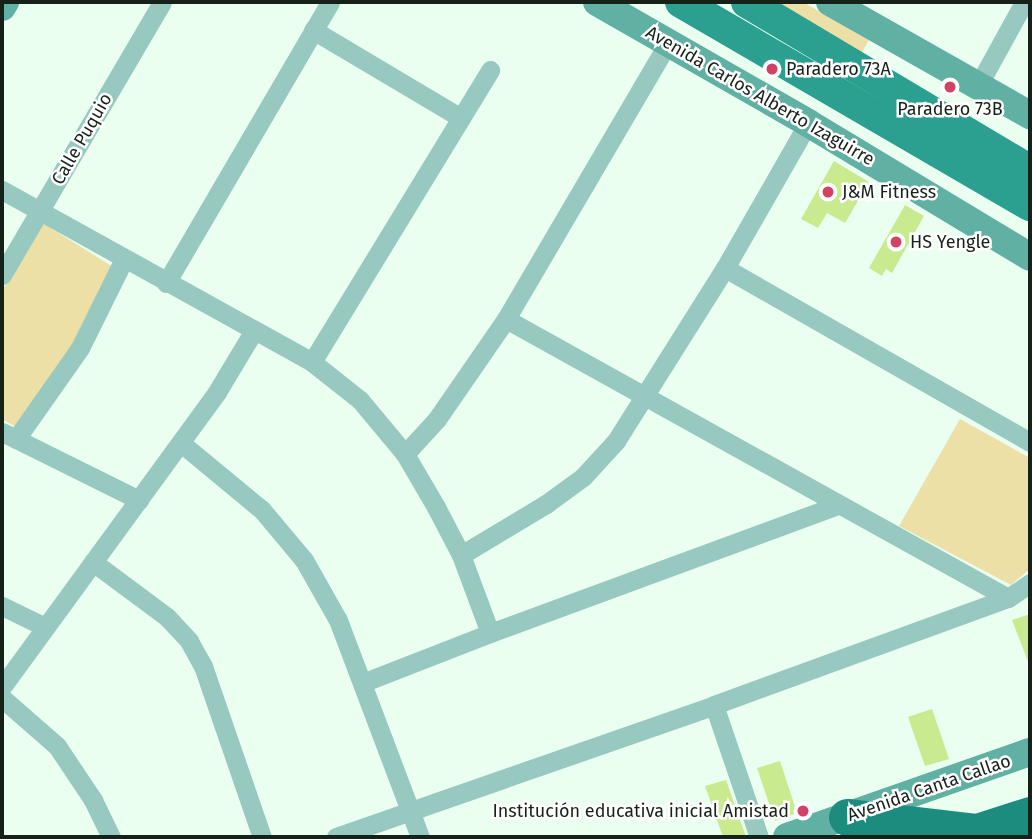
<!DOCTYPE html>
<html>
<head>
<meta charset="utf-8">
<style>
	body { margin:0 }
	#map { position:relative; width:1032px; height:839px; overflow:hidden; background:#eafff0; font-family:"Fira Sans",sans-serif }
	div>[style] { position:absolute }
	.green>* { inset:0; background:#ede0a7 }
	.building>* { inset:0; background:#c9ea8f }
	.street>* { height:19px; margin:-9.5px; padding:0 9.5px; transform-origin:9.5px; border-radius:9.5px; background:#97c9c0 }
	.secondary>* { height:28px; margin:-14px; padding:0 14px; transform-origin:14px; border-radius:14px; background:#60b1a4 }
	.primary>* { height:32px; margin:-16px; padding:0 16px; transform-origin:16px; border-radius:16px; background:#2b9f90 }
	.highway>* { height:37px; margin:-18.5px; padding:0 18.5px; transform-origin:18.5px; border-radius:18.5px; background:#1b8c7e }
	.dots>* { width:19px; height:19px; translate:-50% -50%; box-sizing:border-box; border:4px solid #fff; border-radius:50% }
	span { translate:-50% -50%; white-space:nowrap; text-align:center; line-height:1.15; -webkit-text-stroke:5px #fff; paint-order:stroke }
	.poi-label { font-size:18px; color:#162219 }
	.left { translate:0 -50%; text-align:left }
	.right { translate:-100% -50%; text-align:right }
	.street-label { font-size:18px; color:#162219 }
	.frame { position:absolute; inset:0; border:4px solid #162219; pointer-events:none }
</style>
</head>
<body>
<div id="map">
	<div class="green">
		<div style="clip-path:polygon(772px 2px,803px 2px,869px 40px,861px 54px)"></div>
		<div style="clip-path:polygon(41px 222px,118px 270px,70px 353px,16px 427px,2px 419px,2px 291px)"></div>
		<div style="clip-path:polygon(960px 419px,1030px 458px,1030px 569px,1011px 585px,899px 526px)"></div>
	</div>
	<div class="building">
		<div style="clip-path:polygon(834px 161px,869px 182px,845px 223px,827px 213px,818px 228px,801px 219px)"></div>
		<div style="clip-path:polygon(905px 205px,924px 216px,892px 273px,886px 269px,882px 276px,869px 268px)"></div>
		<div style="clip-path:polygon(1030px 614px,1030px 664px,1029px 664px,1012px 620px)"></div>
		<div style="clip-path:polygon(932px 709px,949px 759px,925px 766px,908px 717px)"></div>
		<div style="clip-path:polygon(780px 761px,797px 813px,775px 821px,757px 768px)"></div>
		<div style="clip-path:polygon(726px 780px,745px 834px,744px 837px,723px 837px,705px 786px)"></div>
	</div>
	<div class="street">
		<div style="left:313px;top:30px;width:172px;rotate:30.7deg"></div>
		<div style="left:979px;top:84px;width:94px;rotate:-61.2deg"></div>
		<div style="left:2px;top:190px;width:355px;rotate:29deg"></div>
		<div style="left:312px;top:362px;width:61px;rotate:38.4deg"></div>
		<div style="left:360px;top:400px;width:70px;rotate:50.2deg"></div>
		<div style="left:405px;top:454px;width:61px;rotate:59.7deg"></div>
		<div style="left:436px;top:507px;width:54px;rotate:62.5deg"></div>
		<div style="left:461px;top:555px;width:83px;rotate:69.6deg"></div>
		<div style="left:725px;top:268px;width:351px;rotate:29.7deg"></div>
		<div style="left:2px;top:275px;width:316px;rotate:-59.6deg"></div>
		<div style="left:166px;top:283px;width:325px;rotate:-59.7deg"></div>
		<div style="left:506px;top:319px;width:574px;rotate:29.06deg"></div>
		<div style="left:312px;top:362px;width:342px;rotate:-58.6deg"></div>
		<div style="left:2px;top:432px;width:153px;rotate:26.4deg"></div>
		<div style="left:16px;top:439px;width:111px;rotate:-54.9deg"></div>
		<div style="left:80px;top:348px;width:99px;rotate:-63.7deg"></div>
		<div style="left:181px;top:443px;width:105px;rotate:39.6deg"></div>
		<div style="left:262px;top:510px;width:65px;rotate:50deg"></div>
		<div style="left:304px;top:560px;width:69px;rotate:60.5deg"></div>
		<div style="left:338px;top:620px;width:232px;rotate:69.3deg"></div>
		<div style="left:405px;top:454px;width:47px;rotate:-47.6deg"></div>
		<div style="left:437px;top:419px;width:121px;rotate:-55.4deg"></div>
		<div style="left:506px;top:319px;width:320px;rotate:-59.6deg"></div>
		<div style="left:461px;top:555px;width:99px;rotate:-31deg"></div>
		<div style="left:546px;top:504px;width:46px;rotate:-36.1deg"></div>
		<div style="left:583px;top:477px;width:49px;rotate:-47.5deg"></div>
		<div style="left:616px;top:441px;width:204px;rotate:-57.8deg"></div>
		<div style="left:725px;top:268px;width:167px;rotate:-60.2deg"></div>
		<div style="left:93px;top:562px;width:92px;rotate:36.6deg"></div>
		<div style="left:167px;top:617px;width:33px;rotate:47deg"></div>
		<div style="left:189px;top:641px;width:29px;rotate:61deg"></div>
		<div style="left:203px;top:666px;width:181px;rotate:71deg"></div>
		<div style="left:2px;top:606px;width:48px;rotate:26deg"></div>
		<div style="left:362px;top:683px;width:137px;rotate:-21.3deg"></div>
		<div style="left:490px;top:633px;width:371px;rotate:-20.2deg"></div>
		<div style="left:2px;top:687px;width:365px;rotate:-53.9deg"></div>
		<div style="left:217px;top:392px;width:70px;rotate:-59deg"></div>
		<div style="left:2px;top:698px;width:73px;rotate:41.1deg"></div>
		<div style="left:57px;top:746px;width:65px;rotate:56.3deg"></div>
		<div style="left:93px;top:800px;width:41px;rotate:64.1deg"></div>
		<div style="left:714px;top:705px;width:139px;rotate:71.2deg"></div>
		<div style="left:336px;top:837px;width:400px;rotate:-19.2deg"></div>
		<div style="left:714px;top:705px;width:313px;rotate:-20deg"></div>
		<div style="left:1008px;top:598px;width:27px;rotate:-34deg"></div>
	</div>
	<div class="secondary">
		<div style="left:597px;top:2px;width:243px;rotate:29.8deg"></div>
		<div style="left:808px;top:123px;width:259px;rotate:31.1deg"></div>
		<div style="left:830px;top:2px;width:230px;rotate:29.5deg"></div>
		<div style="left:2px;top:7px;width:6px;rotate:-59deg"></div>
		<div style="left:787px;top:837px;width:257px;rotate:-19.3deg"></div>
	</div>
	<div class="primary">
		<div style="left:681px;top:2px;width:404px;rotate:30.2deg"></div>
		<div style="left:747px;top:2px;width:330px;rotate:30.8deg"></div>
	</div>
	<div class="highway">
		<div style="left:847px;top:817px;width:131px;rotate:6.6deg"></div>
		<div style="left:961px;top:837px;width:72px;rotate:-17.7deg"></div>
	</div>
	<div class="dots">
		<div style="left:772px;top:69px;background:#d14266"></div>
		<div style="left:950px;top:87px;background:#d14266"></div>
		<div style="left:828px;top:192px;background:#d14266"></div>
		<div style="left:896px;top:242px;background:#d14266"></div>
		<div style="left:803px;top:811px;background:#d14266"></div>
	</div>
	<div class="poi-label">
		<span class="left" style="left:786px;top:69px">Paradero 73A</span>
		<span style="left:950px;top:109px">Paradero 73B</span>
		<span class="left" style="left:842px;top:192px">J&amp;M Fitness</span>
		<span class="left" style="left:910px;top:242px">HS Yengle</span>
		<span class="right" style="left:789px;top:811px">Institución educativa inicial Amistad</span>
	</div>
	<div class="street-label">
		<span style="left:760px;top:96px;rotate:30deg">Avenida Carlos Alberto Izaguirre</span>
		<span style="left:82px;top:139px;rotate:-60deg">Calle Puquio</span>
		<span style="left:929px;top:788px;rotate:-19deg">Avenida Canta Callao</span>
	</div>
	<div class="frame"></div>
</div>
</body>
</html>
